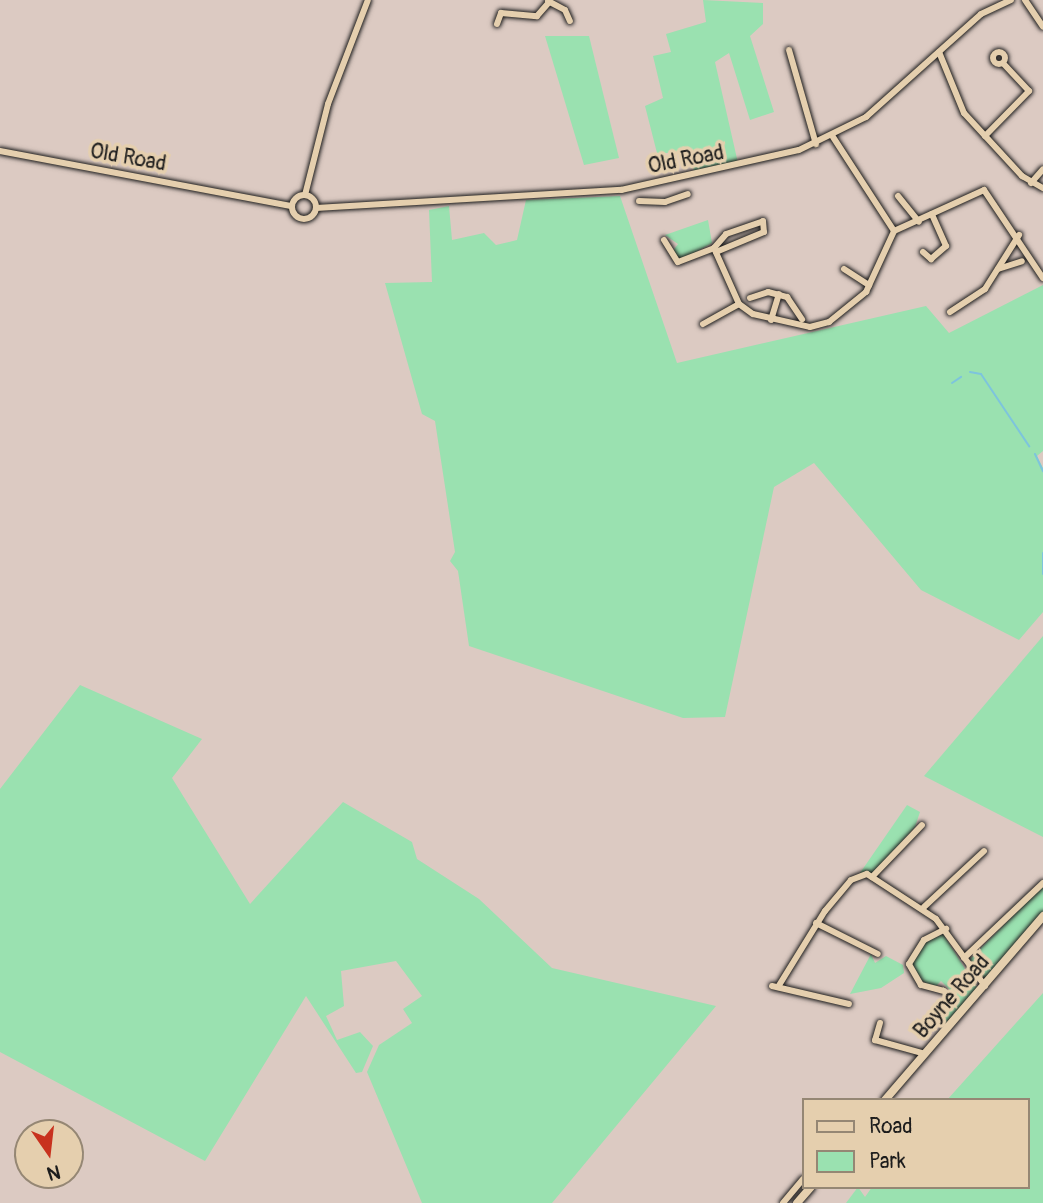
<!DOCTYPE html>
<html>
<head>
<meta charset="utf-8">
<style>
	body { margin:0 }
	#map { position:relative; width:1043px; height:1203px; overflow:hidden; background:#dccac2; font-family:Pangolin,sans-serif }
	div>[style] { position:absolute }
	.green>* { inset:0; background:#9ae1b0 }
	.stream>* { height:2px; margin:-1px; padding:0 1px; transform-origin:1px; border-radius:1px; background:#7dc4dd }
	.roads { filter:drop-shadow(0 0 2px #1c1c1c) drop-shadow(0 0 2px #1c1c1c) }
	.minor>* { height:6px; margin:-3px; padding:0 3px; transform-origin:3px; border-radius:3px; background:#e5cfae }
	.minor>.ring { margin:-3px; padding:0; box-sizing:content-box; background:none; border:6px solid #e5cfae; border-radius:50% }
	.tertiary>* { height:8px; margin:-4px; padding:0 4px; transform-origin:4px; border-radius:4px; background:#e5cfae }
	span { translate:-50% -50%; white-space:nowrap; text-align:center; line-height:1.15; -webkit-text-stroke:7px #e5cfae; paint-order:stroke }
	.street-label { font-size:21px; color:#1c1c1c }
	.legend { position:absolute; left:802px; top:1098px; width:228px; height:91px; box-sizing:border-box; background:#e5cfae; border:2px solid #958774; margin:0; padding:9px 12px; list-style:none; font-size:21px; color:#1c1c1c }
	.legend li { display:flex; align-items:center; gap:14px; height:35px }
	.legend b { width:35px; border:2px solid #958774 }
	.north { position:absolute; left:14px; top:1119px; width:70px; height:70px; box-sizing:border-box; background:#e5cfae; border:2px solid #958774; border-radius:50%; rotate:166deg; font-size:19px; font-weight:700; line-height:28px; text-align:center; color:#1c1c1c }
	.north::after { content:''; display:block; margin:auto; width:24px; height:32px; background:#c8321e; clip-path:polygon(50% 0,100% 100%,50% 72%,0 100%) }
</style>
</head>
<body>
<div id="map">
	<div class="green">
		<div style="clip-path:polygon(703px 0,763px 3px,763px 24px,750px 36px,774px 112px,750px 120px,729px 53px,715px 62px,738px 163px,695px 174px,688px 153px,657px 153px,645px 106px,663px 98px,653px 56px,671px 52px,666px 34px,706px 22px)"></div>
		<div style="clip-path:polygon(545px 36px,589px 36px,619px 158px,584px 165px)"></div>
		<div style="clip-path:polygon(620px 196px,677px 363px,926px 306px,949px 333px,1043px 285px,1043px 451px,1037px 456px,1043px 468px,1043px 612px,1019px 640px,921px 590px,814px 463px,774px 487px,725px 717px,683px 718px,469px 646px,458px 571px,450px 561px,455px 552px,435px 421px,422px 414px,385px 283px,432px 282px,429px 210px,449px 206px,452px 240px,484px 233px,496px 245px,517px 240px,526px 200px)"></div>
		<div style="clip-path:polygon(708px 220px,712px 243px,680px 261px,672px 252px,678px 244px,665px 235px)"></div>
		<div style="clip-path:polygon(1043px 636px,1043px 837px,924px 776px)"></div>
		<div style="clip-path:polygon(80px 685px,202px 739px,172px 778px,250px 904px,343px 802px,412px 842px,417px 859px,479px 899px,552px 968px,716px 1006px,552px 1203px,422px 1203px,367px 1072px,379px 1045px,412px 1023px,403px 1009px,422px 996px,396px 961px,341px 971px,344px 1006px,326px 1016px,337px 1040px,360px 1032px,373px 1046px,362px 1072px,356px 1073px,306px 996px,205px 1161px,0 1052px,0 789px)"></div>
		<div style="clip-path:polygon(907px 805px,920px 812px,915px 827px,871px 875px,860px 873px)"></div>
		<div style="clip-path:polygon(1043px 886px,1043px 912px,988px 978px,980px 977px,970px 959px)"></div>
		<div style="clip-path:polygon(943px 934px,978px 989px,943px 1026px,937px 1023px,949px 989px,941px 981px,935px 987px,920px 980px,912px 963px,924px 943px)"></div>
		<div style="clip-path:polygon(871px 954px,875px 963px,886px 956px,903px 965px,904px 973px,881px 988px,850px 994px)"></div>
		<div style="clip-path:polygon(1043px 993px,1043px 1203px,846px 1203px,858px 1187px,865px 1197px,872px 1187px,1027px 1187px,1027px 1100px,947px 1100px)"></div>
	</div>
	<div class="stream">
		<div style="left:970px;top:372px;width:11px;rotate:10deg"></div>
		<div style="left:981px;top:374px;width:87px;rotate:56.3deg"></div>
		<div style="left:952px;top:383px;width:11px;rotate:-34deg"></div>
		<div style="left:1035px;top:454px;width:19px;rotate:65deg"></div>
		<div style="left:1043px;top:553px;width:21px;rotate:90deg"></div>
	</div>
	<div class="roads">
		<div class="minor">
			<div style="left:1025px;top:0;width:32px;rotate:56deg"></div>
			<div style="left:548px;top:1px;width:19px;rotate:28deg"></div>
			<div style="left:565px;top:10px;width:12px;rotate:66deg"></div>
			<div style="left:497px;top:24px;width:12px;rotate:-70deg"></div>
			<div style="left:501px;top:13px;width:36px;rotate:5deg"></div>
			<div style="left:537px;top:16px;width:18px;rotate:-49deg"></div>
			<div style="left:789px;top:50px;width:98px;rotate:74deg"></div>
			<div class="ring" style="left:993px;top:52px;width:6px;height:6px"></div>
			<div style="left:939px;top:52px;width:66px;rotate:67.7deg"></div>
			<div style="left:964px;top:113px;width:86px;rotate:47.4deg"></div>
			<div style="left:1022px;top:176px;width:24px;rotate:30deg"></div>
			<div style="left:985px;top:136px;width:63px;rotate:-45.6deg"></div>
			<div style="left:1029px;top:91px;width:38px;rotate:-133deg"></div>
			<div style="left:833px;top:137px;width:112px;rotate:57deg"></div>
			<div style="left:894px;top:231px;width:99px;rotate:-24.5deg"></div>
			<div style="left:984px;top:190px;width:106px;rotate:56.2deg"></div>
			<div style="left:0;top:151px;width:296px;rotate:10.7deg"></div>
			<div style="left:1031px;top:183px;width:18px;rotate:-49deg"></div>
			<div class="ring" style="left:292px;top:195px;width:18px;height:18px"></div>
			<div style="left:305px;top:195px;width:94px;rotate:-75.8deg"></div>
			<div style="left:328px;top:104px;width:111px;rotate:-69deg"></div>
			<div style="left:898px;top:196px;width:33px;rotate:51deg"></div>
			<div style="left:639px;top:201px;width:26px;rotate:2deg"></div>
			<div style="left:665px;top:202px;width:24px;rotate:-19deg"></div>
			<div style="left:316px;top:208px;width:306px;rotate:-3.4deg"></div>
			<div style="left:621px;top:190px;width:182px;rotate:-12.7deg"></div>
			<div style="left:799px;top:150px;width:75px;rotate:-26.2deg"></div>
			<div style="left:866px;top:117px;width:154px;rotate:-41.8deg"></div>
			<div style="left:981px;top:14px;width:33px;rotate:-25deg"></div>
			<div style="left:664px;top:240px;width:26px;rotate:58deg"></div>
			<div style="left:678px;top:262px;width:39px;rotate:-21deg"></div>
			<div style="left:714px;top:248px;width:61px;rotate:65.9deg"></div>
			<div style="left:739px;top:304px;width:17px;rotate:36deg"></div>
			<div style="left:753px;top:314px;width:58px;rotate:12.8deg"></div>
			<div style="left:810px;top:327px;width:20px;rotate:-15deg"></div>
			<div style="left:829px;top:322px;width:48px;rotate:-39deg"></div>
			<div style="left:866px;top:292px;width:67px;rotate:-65.3deg"></div>
			<div style="left:714px;top:248px;width:18px;rotate:-49deg"></div>
			<div style="left:726px;top:234px;width:39px;rotate:-19deg"></div>
			<div style="left:763px;top:221px;width:11px;rotate:85deg"></div>
			<div style="left:764px;top:232px;width:52px;rotate:157.4deg"></div>
			<div style="left:923px;top:252px;width:11px;rotate:41deg"></div>
			<div style="left:931px;top:259px;width:20px;rotate:-41deg"></div>
			<div style="left:946px;top:246px;width:35px;rotate:-114deg"></div>
			<div style="left:844px;top:269px;width:30px;rotate:33deg"></div>
			<div style="left:998px;top:269px;width:25px;rotate:-18deg"></div>
			<div style="left:750px;top:298px;width:19px;rotate:-18deg"></div>
			<div style="left:768px;top:292px;width:20px;rotate:15deg"></div>
			<div style="left:787px;top:297px;width:27px;rotate:56deg"></div>
			<div style="left:950px;top:312px;width:42px;rotate:-33.3deg"></div>
			<div style="left:985px;top:289px;width:64px;rotate:-57.8deg"></div>
			<div style="left:771px;top:320px;width:27px;rotate:-73deg"></div>
			<div style="left:703px;top:324px;width:41px;rotate:-29.1deg"></div>
			<div style="left:872px;top:877px;width:72px;rotate:-46.1deg"></div>
			<div style="left:924px;top:907px;width:82px;rotate:-43deg"></div>
			<div style="left:816px;top:923px;width:69px;rotate:26.6deg"></div>
			<div style="left:964px;top:958px;width:109px;rotate:-43.5deg"></div>
			<div style="left:772px;top:986px;width:79px;rotate:13.2deg"></div>
			<div style="left:778px;top:987px;width:89px;rotate:-58.3deg"></div>
			<div style="left:825px;top:911px;width:40px;rotate:-50deg"></div>
			<div style="left:851px;top:880px;width:17px;rotate:-21deg"></div>
			<div style="left:867px;top:874px;width:82px;rotate:33.1deg"></div>
			<div style="left:936px;top:919px;width:83px;rotate:53.8deg"></div>
			<div style="left:944px;top:991px;width:24px;rotate:-165deg"></div>
			<div style="left:921px;top:985px;width:24px;rotate:-120deg"></div>
			<div style="left:909px;top:964px;width:28px;rotate:-58deg"></div>
			<div style="left:924px;top:940px;width:25px;rotate:-27deg"></div>
			<div style="left:880px;top:1023px;width:18px;rotate:106deg"></div>
			<div style="left:875px;top:1040px;width:52px;rotate:15.6deg"></div>
			<div style="left:783px;top:1203px;width:31px;rotate:-50deg"></div>
		</div>
		<div class="tertiary">
			<div style="left:885px;top:1100px;width:243px;rotate:-49.3deg"></div>
			<div style="left:797px;top:1203px;width:21px;rotate:-49deg"></div>
		</div>
	</div>
	<div class="street-label">
		<span style="left:128px;top:158px;rotate:10deg">Old Road</span>
		<span style="left:686px;top:160px;rotate:-11deg">Old Road</span>
		<span style="left:952px;top:997px;rotate:-49deg">Boyne Road</span>
	</div>
	<ul class="legend">
	<li><b style="height:9px;background:#e5cfae"></b>Road</li>
	<li><b style="height:19px;background:#9ae1b0"></b>Park</li>
	</ul>
	<div class="north">N</div>
</div>
</body>
</html>
